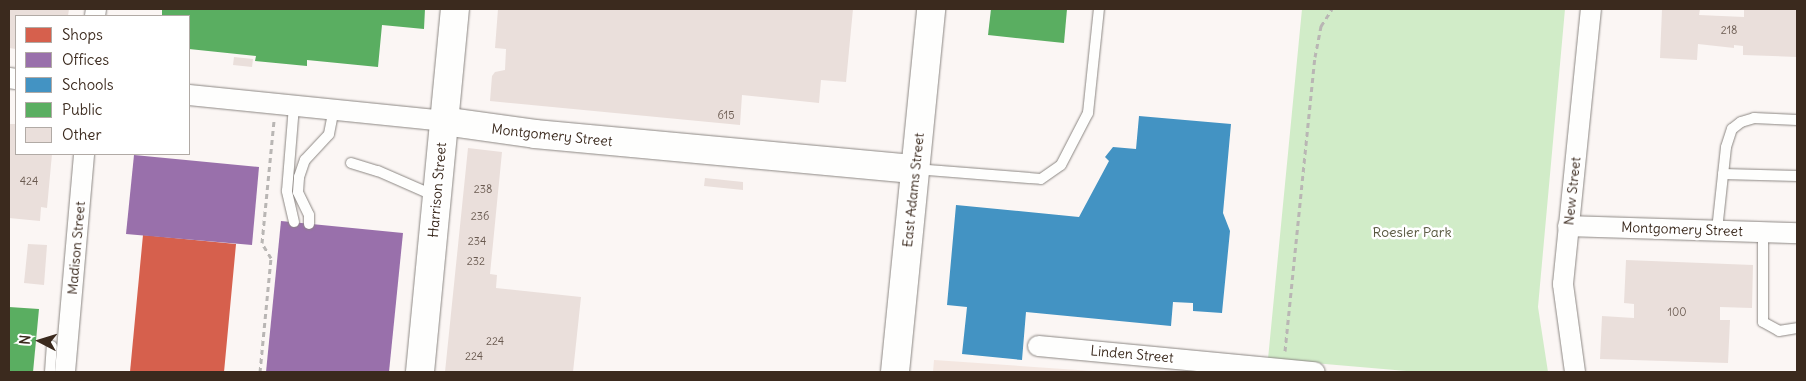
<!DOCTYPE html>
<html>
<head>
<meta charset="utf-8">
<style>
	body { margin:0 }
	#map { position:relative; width:1806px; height:381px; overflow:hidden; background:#fbf6f4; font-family:Delius,sans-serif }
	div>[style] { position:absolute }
	.built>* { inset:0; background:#f4e7e1 }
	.green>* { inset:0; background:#d1ecc8 }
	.shops>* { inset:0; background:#d6604d }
	.offices>* { inset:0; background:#9970ab }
	.schools>* { inset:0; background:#4393c3 }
	.public>* { inset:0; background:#5aae61 }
	.building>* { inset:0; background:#eadfdb }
	.path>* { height:3px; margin-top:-1.5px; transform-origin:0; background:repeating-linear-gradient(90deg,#b9b6b4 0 5px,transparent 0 9px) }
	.roads { filter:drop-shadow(0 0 1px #8c8783) drop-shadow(0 0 1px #8c8783) }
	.lane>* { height:10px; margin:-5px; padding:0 5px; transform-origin:5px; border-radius:5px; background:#fefefd }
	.street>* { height:20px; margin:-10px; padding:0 10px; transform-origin:10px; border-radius:10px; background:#fefefd }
	.secondary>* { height:28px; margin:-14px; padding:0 14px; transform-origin:14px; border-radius:14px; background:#fefefd }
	span { translate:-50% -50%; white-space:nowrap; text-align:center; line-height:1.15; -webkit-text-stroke:5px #fff; paint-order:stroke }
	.number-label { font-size:11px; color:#68584e }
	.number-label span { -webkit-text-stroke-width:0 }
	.street-label { font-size:14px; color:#3b2a1e }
	.park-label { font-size:14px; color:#585840 }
	.frame { position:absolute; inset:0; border:10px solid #3b2a1e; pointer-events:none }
	.legend { position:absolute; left:15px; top:15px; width:175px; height:140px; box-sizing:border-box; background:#fff; border:1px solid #b1aaa5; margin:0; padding:6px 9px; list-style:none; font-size:15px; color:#3b2a1e }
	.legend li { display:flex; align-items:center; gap:10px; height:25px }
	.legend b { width:25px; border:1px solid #b1aaa5 }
	.north { position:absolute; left:15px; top:316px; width:50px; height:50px; -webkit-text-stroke:4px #fff; paint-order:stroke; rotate:275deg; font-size:14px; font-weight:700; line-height:20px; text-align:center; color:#3b2a1e }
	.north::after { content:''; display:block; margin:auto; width:18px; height:22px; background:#3b2a1e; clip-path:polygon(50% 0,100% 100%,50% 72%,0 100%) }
</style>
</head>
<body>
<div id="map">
	<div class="built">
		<div style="clip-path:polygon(934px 360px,1107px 372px,933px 372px)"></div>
	</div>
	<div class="green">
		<div style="clip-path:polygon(1302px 9px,1565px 9px,1538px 307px,1548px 372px,1418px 372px,1268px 359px)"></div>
	</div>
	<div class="shops">
		<div style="clip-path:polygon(143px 235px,236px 244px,224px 372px,130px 372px)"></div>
	</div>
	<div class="offices">
		<div style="clip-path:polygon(134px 155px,259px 167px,252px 245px,126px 234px)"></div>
		<div style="clip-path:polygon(281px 221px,403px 233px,389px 372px,266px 372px)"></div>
	</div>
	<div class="schools">
		<div style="clip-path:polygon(1139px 116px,1231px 124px,1223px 213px,1230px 231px,1222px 313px,1193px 311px,1193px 303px,1173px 302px,1171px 326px,1026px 312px,1022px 360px,962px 354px,967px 307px,947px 305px,956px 205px,1079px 217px,1109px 161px,1105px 157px,1113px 147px,1136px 149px)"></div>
	</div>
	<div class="public">
		<div style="clip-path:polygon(162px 9px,425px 9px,424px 29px,382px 25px,378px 67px,307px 60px,307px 66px,255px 61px,256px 56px,189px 49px,189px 16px,162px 16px)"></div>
		<div style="clip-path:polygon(991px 9px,1067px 9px,1064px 43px,988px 35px)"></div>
		<div style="clip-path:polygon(9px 307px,39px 309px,33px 372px,9px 372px)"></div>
	</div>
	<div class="building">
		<div style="clip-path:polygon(9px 9px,69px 9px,68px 16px,16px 16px,16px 49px,9px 48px)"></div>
		<div style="clip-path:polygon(498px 9px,853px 9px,846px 82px,821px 80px,819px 103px,742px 95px,740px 125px,490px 101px,492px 76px,495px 72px,505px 70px,506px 49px,495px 48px)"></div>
		<div style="clip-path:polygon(1662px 9px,1700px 9px,1699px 15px,1744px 17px,1744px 9px,1797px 9px,1797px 57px,1743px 55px,1743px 46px,1734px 45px,1734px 48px,1698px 44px,1697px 60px,1660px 58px)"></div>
		<div style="clip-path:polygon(234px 57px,253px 59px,252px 67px,233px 65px)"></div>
		<div style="clip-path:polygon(9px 124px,16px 124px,16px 154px,52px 154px,47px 208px,41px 207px,40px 221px,9px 218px)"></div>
		<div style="clip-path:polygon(468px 148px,502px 152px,490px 274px,497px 275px,496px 288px,581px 297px,573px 372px,445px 372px)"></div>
		<div style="clip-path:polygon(705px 178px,743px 182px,743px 190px,704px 186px)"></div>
		<div style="clip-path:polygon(28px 244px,47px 245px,44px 285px,24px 283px)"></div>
		<div style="clip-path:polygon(1626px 260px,1753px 265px,1752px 308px,1720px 307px,1720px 320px,1730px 320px,1728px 363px,1600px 359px,1602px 316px,1634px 318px,1634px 304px,1624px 303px)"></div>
	</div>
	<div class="path">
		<div style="left:1285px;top:351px;width:296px;rotate:-84.2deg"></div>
		<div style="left:1315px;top:57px;width:32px;rotate:-79deg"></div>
		<div style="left:1321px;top:26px;width:20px;rotate:-57deg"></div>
		<div style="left:260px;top:372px;width:115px;rotate:-84.5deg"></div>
		<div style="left:271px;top:258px;width:17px;rotate:-121deg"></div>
		<div style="left:262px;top:243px;width:123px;rotate:-84.4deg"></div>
	</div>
	<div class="roads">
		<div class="lane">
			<div style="left:351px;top:163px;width:28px;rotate:17deg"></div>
			<div style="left:378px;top:171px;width:62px;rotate:23.7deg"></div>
			<div style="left:915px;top:169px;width:126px;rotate:4.5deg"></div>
			<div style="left:1041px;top:179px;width:24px;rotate:-35deg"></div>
			<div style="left:1061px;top:165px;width:59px;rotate:-62.6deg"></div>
			<div style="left:1088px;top:113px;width:105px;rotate:-84deg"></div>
			<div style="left:1723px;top:174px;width:74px;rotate:1.5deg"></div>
			<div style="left:294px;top:222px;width:32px;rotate:-103deg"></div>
			<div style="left:287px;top:191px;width:86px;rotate:-85.3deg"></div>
			<div style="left:309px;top:224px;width:9px;rotate:-90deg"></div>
			<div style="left:309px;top:215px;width:25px;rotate:-116deg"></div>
			<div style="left:298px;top:192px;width:15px;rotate:-86deg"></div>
			<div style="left:299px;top:177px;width:18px;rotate:-71deg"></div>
			<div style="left:305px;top:160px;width:35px;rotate:-47deg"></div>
			<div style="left:329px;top:134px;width:25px;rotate:-79deg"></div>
			<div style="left:1717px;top:230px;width:83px;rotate:-83.8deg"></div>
			<div style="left:1726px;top:147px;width:19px;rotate:-72deg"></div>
			<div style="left:1732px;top:129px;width:11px;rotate:-38deg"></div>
			<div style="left:1741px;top:122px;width:14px;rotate:-17deg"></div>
			<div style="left:1754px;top:118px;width:43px;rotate:2.7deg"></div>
			<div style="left:1763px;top:232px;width:90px;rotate:90deg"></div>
			<div style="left:1763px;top:322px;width:18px;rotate:29deg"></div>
			<div style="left:1779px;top:331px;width:18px;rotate:-9deg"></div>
			<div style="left:50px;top:372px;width:26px;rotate:-86deg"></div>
		</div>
		<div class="street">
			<div style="left:95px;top:16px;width:7px;rotate:-82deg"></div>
			<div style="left:9px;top:78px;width:7px;rotate:8deg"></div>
			<div style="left:189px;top:95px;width:255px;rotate:5.8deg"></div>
			<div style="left:1568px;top:226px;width:229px;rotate:1.8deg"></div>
			<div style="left:1038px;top:346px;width:278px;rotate:5.4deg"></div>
			<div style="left:65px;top:372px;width:219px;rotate:-85deg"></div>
			<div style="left:1575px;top:372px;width:89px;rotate:-97.8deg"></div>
			<div style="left:1563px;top:284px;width:276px;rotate:-84.2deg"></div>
		</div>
		<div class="secondary">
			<div style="left:443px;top:121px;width:93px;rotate:8deg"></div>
			<div style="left:535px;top:134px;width:382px;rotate:5.3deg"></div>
			<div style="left:420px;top:372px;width:365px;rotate:-84.5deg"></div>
			<div style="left:895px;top:372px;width:365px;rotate:-84.3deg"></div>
		</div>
	</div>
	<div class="number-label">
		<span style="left:1729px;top:30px">218</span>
		<span style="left:726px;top:115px">615</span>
		<span style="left:29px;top:181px">424</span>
		<span style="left:483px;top:189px">238</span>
		<span style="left:480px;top:216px">236</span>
		<span style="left:477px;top:241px">234</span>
		<span style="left:476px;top:261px">232</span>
		<span style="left:1677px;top:312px">100</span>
		<span style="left:495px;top:341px">224</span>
		<span style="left:474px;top:356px">224</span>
	</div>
	<div class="street-label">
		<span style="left:552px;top:135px;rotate:6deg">Montgomery Street</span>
		<span style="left:437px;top:190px;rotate:-85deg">Harrison Street</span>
		<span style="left:913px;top:190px;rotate:-84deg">East Adams Street</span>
		<span style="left:1572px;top:191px;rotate:-84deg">New Street</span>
		<span style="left:1682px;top:229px;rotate:2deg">Montgomery Street</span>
		<span style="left:76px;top:248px;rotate:-85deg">Madison Street</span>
		<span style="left:1132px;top:354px;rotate:5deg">Linden Street</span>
	</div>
	<div class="park-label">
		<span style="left:1412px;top:232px">Roesler Park</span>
	</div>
	<div class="frame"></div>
	<ul class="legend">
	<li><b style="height:14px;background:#d6604d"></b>Shops</li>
	<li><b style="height:14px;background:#9970ab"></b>Offices</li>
	<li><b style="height:14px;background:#4393c3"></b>Schools</li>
	<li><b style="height:14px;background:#5aae61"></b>Public</li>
	<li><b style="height:14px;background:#eadfdb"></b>Other</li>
	</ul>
	<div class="north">N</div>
</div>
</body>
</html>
